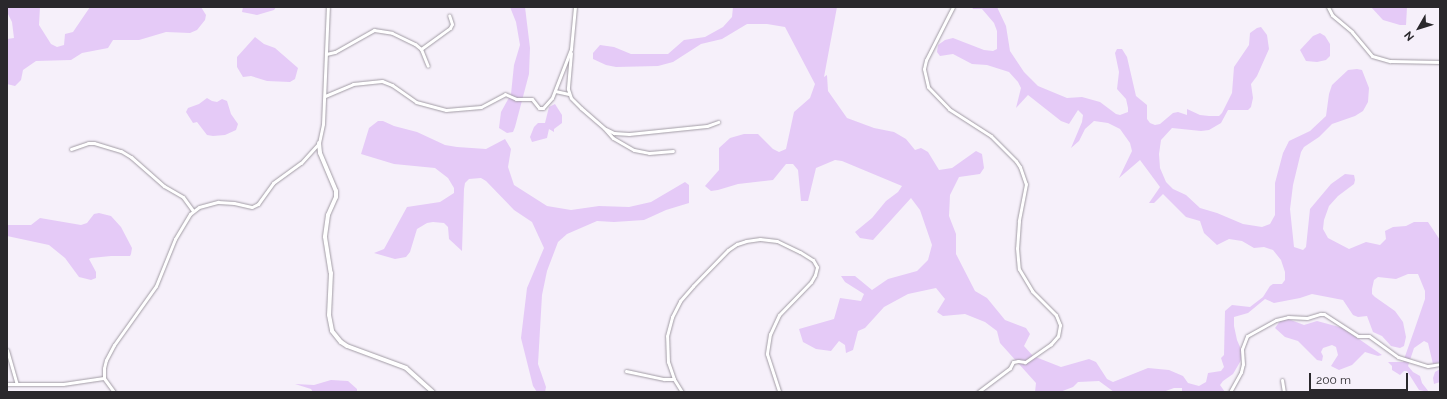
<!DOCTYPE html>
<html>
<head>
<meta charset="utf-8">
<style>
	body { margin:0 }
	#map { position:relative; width:1447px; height:399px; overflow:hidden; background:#f6f0fa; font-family:Raleway,sans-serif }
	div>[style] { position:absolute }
	.green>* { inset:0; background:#e5caf7 }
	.roads { filter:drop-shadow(0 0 1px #a29ca5) drop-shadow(0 0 1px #a29ca5) }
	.minor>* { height:3px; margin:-1.5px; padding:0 1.5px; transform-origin:1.5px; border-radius:1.5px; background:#fff }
	.tertiary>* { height:4px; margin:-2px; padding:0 2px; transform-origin:2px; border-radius:2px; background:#fff }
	span { translate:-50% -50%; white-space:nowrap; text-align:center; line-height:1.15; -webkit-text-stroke:3px #f6f0fa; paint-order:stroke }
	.frame { position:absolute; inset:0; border:8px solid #2a282c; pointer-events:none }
	.north { position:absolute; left:1399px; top:8px; width:40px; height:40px; -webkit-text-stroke:3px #f6f0fa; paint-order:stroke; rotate:231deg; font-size:11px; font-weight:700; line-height:16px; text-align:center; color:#2a282c }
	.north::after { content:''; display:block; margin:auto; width:14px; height:18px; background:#2a282c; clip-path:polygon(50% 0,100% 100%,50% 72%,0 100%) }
	.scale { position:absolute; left:1309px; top:373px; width:99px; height:18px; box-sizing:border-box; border:2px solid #2a282c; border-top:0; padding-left:5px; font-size:12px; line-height:14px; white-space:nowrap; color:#2a282c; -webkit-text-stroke:3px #f6f0fa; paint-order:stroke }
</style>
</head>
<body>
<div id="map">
	<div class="green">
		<div style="clip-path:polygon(8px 7px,40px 7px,39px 25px,51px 44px,57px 47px,64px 45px,65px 34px,73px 32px,90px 7px,142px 8px,201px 7px,206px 15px,205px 20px,197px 30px,190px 33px,166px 32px,139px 40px,113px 40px,108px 48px,82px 53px,71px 60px,36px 61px,23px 70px,21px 80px,15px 86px,7px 84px,7px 39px,14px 38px,12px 22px,8px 14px)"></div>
		<div style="clip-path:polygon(243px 7px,276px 7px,274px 10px,257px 15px,242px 12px)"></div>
		<div style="clip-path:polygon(510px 7px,525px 7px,530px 48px,529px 74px,515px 127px,513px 132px,507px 133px,499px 128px,501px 112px,511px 94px,514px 65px,520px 45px,516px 22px)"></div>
		<div style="clip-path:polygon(733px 7px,837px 7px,824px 77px,827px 75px,828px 91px,847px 118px,874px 128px,894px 132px,906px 139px,915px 150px,921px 148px,928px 152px,939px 170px,952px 168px,976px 151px,982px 154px,984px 168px,980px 174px,959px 177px,950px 195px,949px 216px,956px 234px,956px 254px,975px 291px,987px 298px,1005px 320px,1026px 328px,1030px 334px,1024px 346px,1033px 356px,1061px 367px,1089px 359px,1096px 362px,1107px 379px,1113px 382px,1148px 368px,1169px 370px,1183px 376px,1188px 383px,1199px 386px,1206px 382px,1208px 373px,1221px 371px,1224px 367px,1221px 358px,1224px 355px,1225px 311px,1232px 305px,1250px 307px,1263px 297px,1270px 286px,1273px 284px,1282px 284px,1285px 280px,1285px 272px,1281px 260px,1273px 250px,1264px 247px,1254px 248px,1242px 241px,1229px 239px,1217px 245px,1204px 233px,1200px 221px,1186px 217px,1163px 194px,1154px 203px,1149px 203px,1160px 187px,1140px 160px,1119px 178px,1132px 151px,1130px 143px,1120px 129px,1108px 123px,1094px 121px,1085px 129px,1079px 141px,1071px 148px,1082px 122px,1083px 115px,1078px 110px,1069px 124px,1061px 121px,1028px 95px,1016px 108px,1021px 88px,1018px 82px,1009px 72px,987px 65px,972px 64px,953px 54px,940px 56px,937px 52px,938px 45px,945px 40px,953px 38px,984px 50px,993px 51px,997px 49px,997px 31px,994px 23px,982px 9px,973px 9px,972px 7px,997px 7px,1006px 26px,1010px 51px,1024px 72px,1038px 86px,1067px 98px,1082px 97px,1100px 102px,1116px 114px,1120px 115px,1128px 112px,1128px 108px,1126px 99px,1117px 89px,1119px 72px,1115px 53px,1117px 49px,1122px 49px,1127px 57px,1136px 96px,1147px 105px,1147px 119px,1150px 123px,1155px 125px,1160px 124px,1173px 113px,1178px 112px,1187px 115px,1187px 109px,1200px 115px,1209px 116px,1219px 116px,1222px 113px,1232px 93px,1234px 67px,1249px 45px,1250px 33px,1257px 28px,1261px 27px,1267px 35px,1269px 49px,1257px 76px,1251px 84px,1253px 98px,1251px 107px,1248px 110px,1228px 110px,1221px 123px,1209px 130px,1201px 131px,1172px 128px,1161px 140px,1159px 154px,1160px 168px,1166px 182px,1173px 189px,1186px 195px,1200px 208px,1217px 213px,1243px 224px,1262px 227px,1270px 224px,1275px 215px,1275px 183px,1283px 153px,1289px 141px,1310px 131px,1326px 116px,1329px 94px,1332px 85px,1348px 70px,1357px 69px,1362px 70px,1369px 88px,1368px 102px,1363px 111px,1355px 116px,1332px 124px,1319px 137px,1304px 147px,1301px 152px,1293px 185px,1290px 209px,1294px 247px,1303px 250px,1306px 247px,1310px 209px,1331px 184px,1345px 174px,1354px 175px,1355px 180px,1354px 184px,1338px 196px,1329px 206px,1324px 220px,1323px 229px,1328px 238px,1349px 249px,1366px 242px,1380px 245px,1386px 239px,1385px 231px,1393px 227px,1406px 226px,1414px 222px,1428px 222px,1440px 240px,1440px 362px,1433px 364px,1428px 343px,1424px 341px,1414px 348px,1408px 366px,1413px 372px,1420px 376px,1422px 383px,1429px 392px,1419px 390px,1407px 371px,1404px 371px,1400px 375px,1392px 370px,1392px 366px,1388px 362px,1403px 362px,1414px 331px,1425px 299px,1425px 291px,1418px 274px,1408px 274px,1396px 279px,1378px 277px,1374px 280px,1372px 289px,1372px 294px,1375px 297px,1395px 311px,1403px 322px,1406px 337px,1404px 346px,1400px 348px,1391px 346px,1382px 336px,1373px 332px,1367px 316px,1358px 317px,1353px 315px,1343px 300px,1312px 294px,1300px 298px,1274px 303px,1265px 299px,1248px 313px,1234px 317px,1234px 326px,1237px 340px,1243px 354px,1240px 362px,1233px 374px,1223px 381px,1220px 385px,1225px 392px,1182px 392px,1182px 388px,1174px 388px,1163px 392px,1114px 392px,1099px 381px,1078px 382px,1073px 387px,1060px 392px,1035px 392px,1036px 383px,1000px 343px,997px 331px,985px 322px,965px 314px,943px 316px,937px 312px,945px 299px,936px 288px,908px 294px,884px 307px,865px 328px,858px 331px,853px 350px,846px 353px,845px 345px,839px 341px,831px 351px,816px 349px,803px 342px,799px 329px,834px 319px,840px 298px,861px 301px,864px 294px,845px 282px,841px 276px,855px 276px,872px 290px,888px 279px,917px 271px,928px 260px,932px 245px,920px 210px,911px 198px,873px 240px,860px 238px,855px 232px,872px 218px,886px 201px,898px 192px,902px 186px,842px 161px,835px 160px,816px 168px,808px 201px,801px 201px,798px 170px,793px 164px,786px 164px,773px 180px,738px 184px,718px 190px,711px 191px,705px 186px,719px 170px,719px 148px,730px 138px,744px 134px,758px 134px,773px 149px,779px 152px,786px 149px,794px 112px,810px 98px,815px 84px,785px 27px,767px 24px,747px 24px,722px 39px,701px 44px,673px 62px,658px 66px,616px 67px,606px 65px,593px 59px,593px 53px,600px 45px,614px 47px,631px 54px,668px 54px,684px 40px,705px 37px,723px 27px,732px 17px)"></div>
		<div style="clip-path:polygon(1371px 7px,1407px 7px,1406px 25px,1400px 25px,1383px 20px)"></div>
		<div style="clip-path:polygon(1320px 33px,1325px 36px,1330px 44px,1330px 56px,1326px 60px,1317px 62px,1306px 61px,1300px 50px,1313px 36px)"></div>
		<div style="clip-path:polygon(255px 37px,264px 44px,275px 48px,298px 68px,295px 79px,290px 82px,267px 81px,251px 76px,243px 77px,237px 67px,237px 57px)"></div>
		<div style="clip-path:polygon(207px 98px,212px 101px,217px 102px,222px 99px,227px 101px,231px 114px,238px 124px,236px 130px,225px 135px,213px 136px,207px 135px,197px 122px,193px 123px,186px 112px,188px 108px,199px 104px)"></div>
		<div style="clip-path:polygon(555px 104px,562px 115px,562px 123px,554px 129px,554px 132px,549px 129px,547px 138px,532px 142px,530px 137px,534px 127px,538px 123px,545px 123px,549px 107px)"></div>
		<div style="clip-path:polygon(378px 121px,383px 121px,394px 126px,417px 132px,445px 145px,457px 147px,486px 149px,505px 139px,511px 149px,508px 167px,514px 185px,547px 206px,571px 210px,599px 206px,629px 207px,651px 202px,685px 182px,689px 185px,689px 203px,666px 210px,644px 220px,614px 222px,597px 221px,567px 234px,558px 242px,547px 271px,542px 295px,538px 364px,546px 387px,545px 392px,537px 392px,533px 386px,521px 338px,527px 288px,544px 248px,532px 222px,514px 210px,486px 181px,481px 178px,469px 179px,465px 183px,464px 189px,462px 251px,449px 239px,448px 227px,444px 223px,433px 222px,427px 223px,417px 229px,410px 252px,406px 257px,395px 259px,374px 253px,384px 249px,407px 207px,440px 202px,454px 193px,454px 188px,448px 178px,435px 168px,394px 164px,361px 154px,369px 128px)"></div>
		<div style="clip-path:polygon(99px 213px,111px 216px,121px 227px,132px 248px,131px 254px,130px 256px,111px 256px,91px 258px,89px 259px,96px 272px,96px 278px,91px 280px,79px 277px,65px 258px,49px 245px,7px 236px,7px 225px,31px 225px,40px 218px,81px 225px,87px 223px,94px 214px)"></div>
		<div style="clip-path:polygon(1283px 317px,1304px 325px,1317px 321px,1343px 328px,1382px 355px,1378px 356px,1365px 352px,1352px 365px,1339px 370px,1331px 366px,1338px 355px,1336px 347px,1332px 345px,1323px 348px,1321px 352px,1323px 356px,1322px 361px,1317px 360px,1298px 341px,1285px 337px,1275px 328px)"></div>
		<div style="clip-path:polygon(1440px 369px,1440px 382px,1434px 384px,1433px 378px,1435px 372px)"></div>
		<div style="clip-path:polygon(331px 380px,348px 381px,357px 389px,357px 392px,313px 392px,311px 389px,295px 384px,314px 385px)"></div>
	</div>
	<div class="roads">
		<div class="minor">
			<div style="left:953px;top:7px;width:59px;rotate:117deg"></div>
			<div style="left:926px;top:60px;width:9px;rotate:103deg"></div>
			<div style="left:924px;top:69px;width:18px;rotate:77deg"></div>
			<div style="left:928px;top:87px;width:30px;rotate:46deg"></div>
			<div style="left:949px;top:109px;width:50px;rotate:32.7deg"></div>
			<div style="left:991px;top:136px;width:35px;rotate:45deg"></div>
			<div style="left:1016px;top:161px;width:7px;rotate:56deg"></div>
			<div style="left:1020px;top:167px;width:18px;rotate:71deg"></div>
			<div style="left:1026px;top:184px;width:38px;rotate:101deg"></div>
			<div style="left:1019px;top:221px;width:27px;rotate:94deg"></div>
			<div style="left:1017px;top:248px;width:21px;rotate:85deg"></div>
			<div style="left:1019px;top:269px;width:26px;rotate:59deg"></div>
			<div style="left:1032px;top:291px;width:34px;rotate:45deg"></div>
			<div style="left:1056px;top:315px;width:11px;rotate:68deg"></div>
			<div style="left:1060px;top:325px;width:11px;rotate:100deg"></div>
			<div style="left:1058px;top:336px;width:11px;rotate:131deg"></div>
			<div style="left:1051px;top:344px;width:32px;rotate:145deg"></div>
			<div style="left:1025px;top:362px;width:7px;rotate:-172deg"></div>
			<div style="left:1018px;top:361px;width:5px;rotate:169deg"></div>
			<div style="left:1013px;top:362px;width:7px;rotate:117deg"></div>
			<div style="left:1010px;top:368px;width:40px;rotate:143deg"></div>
			<div style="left:1328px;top:7px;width:9px;rotate:63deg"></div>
			<div style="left:1332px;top:15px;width:26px;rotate:40deg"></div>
			<div style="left:1352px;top:32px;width:31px;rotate:50deg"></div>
			<div style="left:1372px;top:56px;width:19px;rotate:16deg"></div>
			<div style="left:1390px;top:61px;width:50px;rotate:1.1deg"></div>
			<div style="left:421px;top:49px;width:36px;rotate:-36deg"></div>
			<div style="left:450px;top:28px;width:4px;rotate:-63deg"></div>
			<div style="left:452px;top:24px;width:9px;rotate:-108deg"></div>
			<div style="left:571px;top:53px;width:36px;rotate:95deg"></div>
			<div style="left:568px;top:89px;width:9px;rotate:72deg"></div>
			<div style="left:571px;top:98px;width:14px;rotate:45deg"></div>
			<div style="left:581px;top:108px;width:30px;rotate:41deg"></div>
			<div style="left:604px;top:128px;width:13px;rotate:48deg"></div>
			<div style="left:613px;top:138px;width:24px;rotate:30deg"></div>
			<div style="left:634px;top:150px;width:15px;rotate:11deg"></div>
			<div style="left:649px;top:153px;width:24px;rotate:-5deg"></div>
			<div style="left:326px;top:54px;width:9px;rotate:-13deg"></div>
			<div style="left:335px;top:52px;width:45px;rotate:-29.4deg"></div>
			<div style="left:374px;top:30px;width:18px;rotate:9deg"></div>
			<div style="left:392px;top:33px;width:25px;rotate:26deg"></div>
			<div style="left:415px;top:44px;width:8px;rotate:40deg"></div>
			<div style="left:421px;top:49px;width:18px;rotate:68deg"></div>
			<div style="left:555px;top:91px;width:14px;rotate:12deg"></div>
			<div style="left:325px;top:96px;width:30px;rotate:-23deg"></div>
			<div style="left:353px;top:84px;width:29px;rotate:-6deg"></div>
			<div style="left:382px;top:81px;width:11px;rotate:22deg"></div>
			<div style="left:392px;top:85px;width:29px;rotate:35deg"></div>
			<div style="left:416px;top:102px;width:31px;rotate:15deg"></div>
			<div style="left:446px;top:110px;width:35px;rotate:-5deg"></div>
			<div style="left:481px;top:107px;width:27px;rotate:-28deg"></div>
			<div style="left:505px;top:94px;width:12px;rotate:24deg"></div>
			<div style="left:516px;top:99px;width:16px"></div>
			<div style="left:532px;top:99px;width:11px;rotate:52deg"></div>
			<div style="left:539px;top:108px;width:4px"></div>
			<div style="left:543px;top:108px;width:13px;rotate:-48deg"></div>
			<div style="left:552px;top:98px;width:53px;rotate:-68.8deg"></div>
			<div style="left:571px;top:49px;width:42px;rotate:-84.6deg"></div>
			<div style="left:606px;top:129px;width:9px;rotate:27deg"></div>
			<div style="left:614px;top:133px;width:15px;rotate:4deg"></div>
			<div style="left:629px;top:134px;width:78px;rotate:-5.9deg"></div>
			<div style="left:707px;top:126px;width:12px;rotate:-20deg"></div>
			<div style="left:71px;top:149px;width:18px;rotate:-19deg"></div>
			<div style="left:88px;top:143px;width:6px"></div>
			<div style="left:94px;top:143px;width:28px;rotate:17deg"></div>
			<div style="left:121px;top:151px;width:12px;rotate:31deg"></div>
			<div style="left:131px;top:157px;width:44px;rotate:41.3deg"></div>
			<div style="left:164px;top:186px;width:22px;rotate:30deg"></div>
			<div style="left:183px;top:197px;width:17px;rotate:54deg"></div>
			<div style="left:7px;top:350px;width:35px;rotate:74deg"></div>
			<div style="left:626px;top:371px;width:39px;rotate:12deg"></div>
			<div style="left:664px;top:379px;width:10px"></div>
			<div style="left:1282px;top:380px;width:12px;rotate:81deg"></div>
			<div style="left:7px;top:384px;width:56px"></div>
			<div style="left:63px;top:384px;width:41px;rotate:-8.3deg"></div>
			<div style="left:114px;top:392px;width:17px;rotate:-126deg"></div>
			<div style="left:104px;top:378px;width:10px;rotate:-90deg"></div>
			<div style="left:104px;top:368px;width:8px;rotate:-76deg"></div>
			<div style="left:106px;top:360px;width:17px;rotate:-62deg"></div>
			<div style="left:114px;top:345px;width:72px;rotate:-54.6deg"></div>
			<div style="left:156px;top:286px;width:51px;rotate:-68deg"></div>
			<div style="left:175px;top:239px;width:29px;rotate:-59deg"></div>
			<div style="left:190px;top:214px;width:11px;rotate:-38deg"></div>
			<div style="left:199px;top:207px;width:20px;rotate:-15deg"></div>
			<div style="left:218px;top:202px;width:16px;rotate:4deg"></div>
			<div style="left:234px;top:203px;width:18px;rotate:13deg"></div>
			<div style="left:252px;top:207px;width:7px;rotate:-27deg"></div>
			<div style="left:258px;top:204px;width:26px;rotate:-54deg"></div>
			<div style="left:273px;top:183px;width:34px;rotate:-36deg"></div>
			<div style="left:301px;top:163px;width:27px;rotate:-48deg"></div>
			<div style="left:319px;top:143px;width:19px;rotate:-78deg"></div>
			<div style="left:323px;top:124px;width:117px;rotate:-87.6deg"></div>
			<div style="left:682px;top:392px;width:15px;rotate:-122deg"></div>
			<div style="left:674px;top:379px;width:18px;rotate:-109deg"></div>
			<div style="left:668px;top:362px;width:26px;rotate:-92deg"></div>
			<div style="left:667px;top:336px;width:20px;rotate:-75deg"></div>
			<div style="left:672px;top:317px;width:18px;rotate:-63deg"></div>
			<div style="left:680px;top:301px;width:20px;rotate:-49deg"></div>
			<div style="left:693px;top:286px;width:50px;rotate:-45.8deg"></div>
			<div style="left:728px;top:250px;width:11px;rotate:-34deg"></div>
			<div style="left:737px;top:244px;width:9px;rotate:-18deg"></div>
			<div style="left:746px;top:241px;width:14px;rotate:-8deg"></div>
			<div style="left:760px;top:239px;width:17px;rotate:7deg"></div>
			<div style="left:777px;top:241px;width:25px;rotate:26deg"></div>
			<div style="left:800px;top:252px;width:15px;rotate:32deg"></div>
			<div style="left:813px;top:260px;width:8px;rotate:60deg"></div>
			<div style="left:817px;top:267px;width:8px;rotate:104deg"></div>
			<div style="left:815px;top:275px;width:8px;rotate:120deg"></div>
			<div style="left:811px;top:282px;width:46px;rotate:134.1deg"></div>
			<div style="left:779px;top:315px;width:21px;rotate:115deg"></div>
			<div style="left:770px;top:334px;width:20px;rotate:99deg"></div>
			<div style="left:767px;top:354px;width:40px;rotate:72deg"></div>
			<div style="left:1230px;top:392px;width:23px;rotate:-61deg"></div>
			<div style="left:1241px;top:372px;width:8px;rotate:-76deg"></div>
			<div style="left:1243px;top:364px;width:15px;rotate:-94deg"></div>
			<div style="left:1242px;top:349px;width:14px;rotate:-69deg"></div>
			<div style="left:1247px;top:336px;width:33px;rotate:-29deg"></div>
			<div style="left:1276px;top:320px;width:12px;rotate:-14deg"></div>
			<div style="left:1288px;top:317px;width:19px;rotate:3deg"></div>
			<div style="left:1307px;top:318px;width:14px;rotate:-17deg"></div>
			<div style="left:1320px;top:314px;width:4px"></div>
			<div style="left:1324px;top:314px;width:40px;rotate:32.9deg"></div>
			<div style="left:1358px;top:336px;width:11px"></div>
			<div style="left:1369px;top:336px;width:36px;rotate:36deg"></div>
			<div style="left:1398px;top:357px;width:31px;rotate:17deg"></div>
			<div style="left:1428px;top:366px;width:12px;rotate:-9deg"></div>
		</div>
		<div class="tertiary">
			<div style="left:319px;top:143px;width:10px;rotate:84deg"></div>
			<div style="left:320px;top:153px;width:41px;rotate:67.2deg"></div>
			<div style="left:336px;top:191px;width:6px;rotate:90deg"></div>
			<div style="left:336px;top:197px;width:20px;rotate:114deg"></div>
			<div style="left:328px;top:215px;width:22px;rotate:98deg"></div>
			<div style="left:325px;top:237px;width:36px;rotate:81deg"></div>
			<div style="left:331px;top:273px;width:42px;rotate:92.7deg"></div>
			<div style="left:329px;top:315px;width:16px;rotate:79deg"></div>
			<div style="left:332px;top:331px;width:14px;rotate:51deg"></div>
			<div style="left:341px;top:342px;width:7px;rotate:34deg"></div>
			<div style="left:347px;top:346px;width:63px;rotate:20.4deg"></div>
			<div style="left:406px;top:368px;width:36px;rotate:42deg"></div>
		</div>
	</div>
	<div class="frame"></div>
	<div class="north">N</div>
	<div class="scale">200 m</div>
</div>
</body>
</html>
